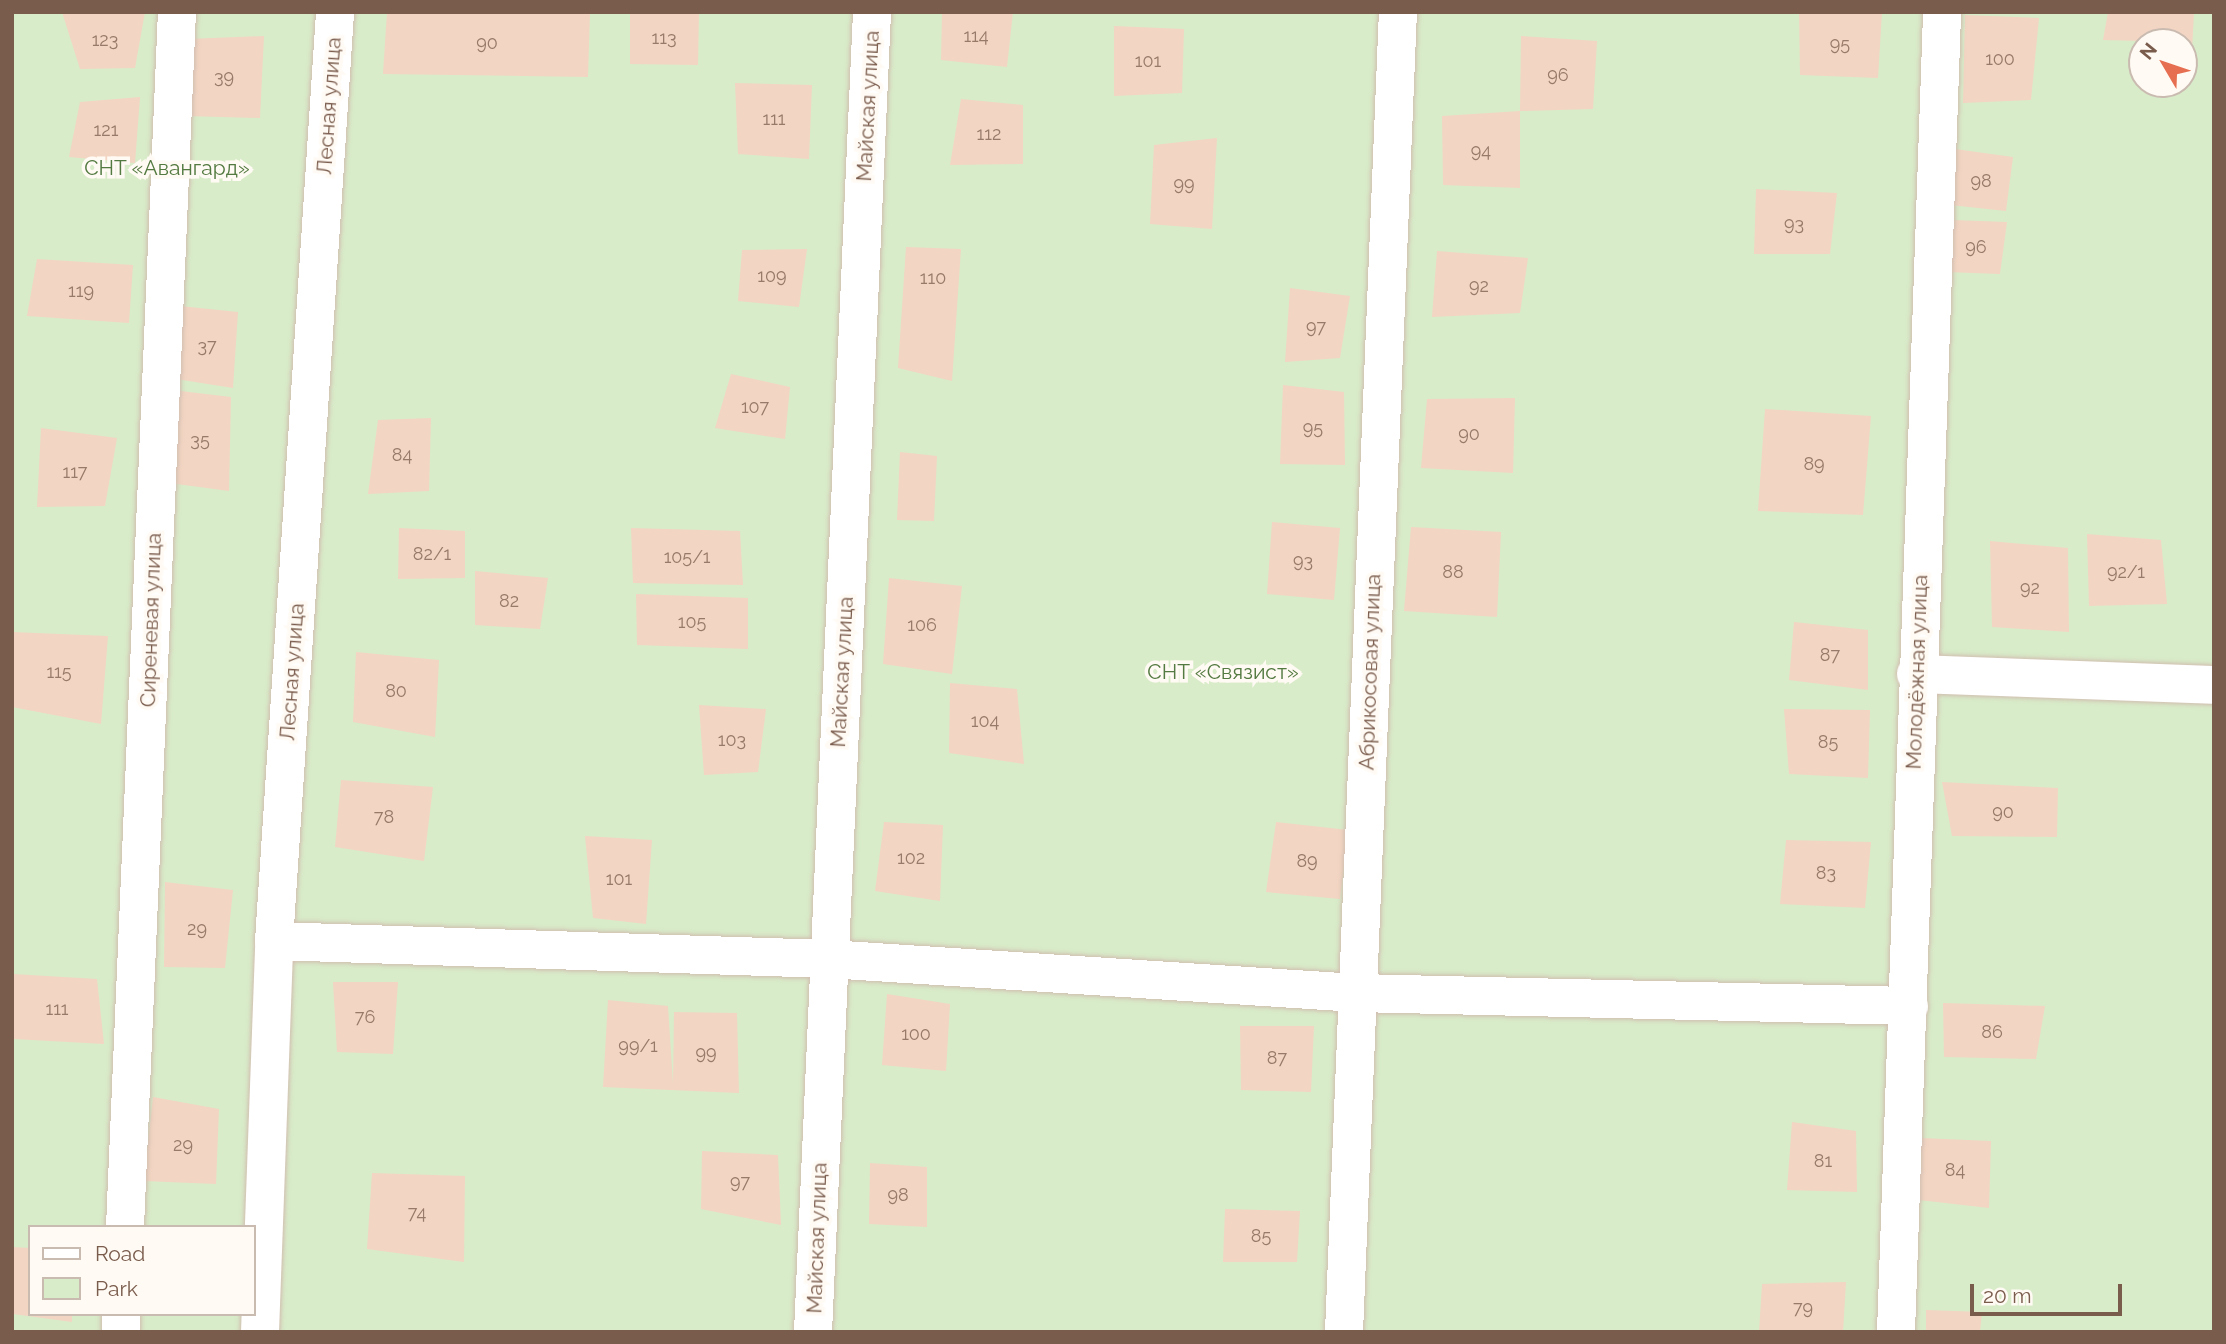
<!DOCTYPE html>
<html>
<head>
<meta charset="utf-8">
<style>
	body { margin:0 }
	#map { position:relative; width:2226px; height:1344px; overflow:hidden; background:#fdf6ec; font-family:Raleway,sans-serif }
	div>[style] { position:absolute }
	.green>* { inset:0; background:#d8ecc9 }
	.building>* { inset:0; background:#f3d5c3 }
	.roads { filter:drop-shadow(0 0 2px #d1beb0) drop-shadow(0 0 2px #d1beb0) }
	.street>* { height:38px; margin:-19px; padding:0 19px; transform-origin:19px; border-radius:19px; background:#fff }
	span { translate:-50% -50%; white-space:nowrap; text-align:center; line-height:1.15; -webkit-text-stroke:7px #fffaf3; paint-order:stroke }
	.number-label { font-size:18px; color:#987a6a }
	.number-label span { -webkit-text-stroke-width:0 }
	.street-label { font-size:21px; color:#7a5c4d }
	.park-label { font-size:21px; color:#537a41 }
	.frame { position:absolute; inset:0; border:14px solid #7a5c4d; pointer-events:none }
	.legend { position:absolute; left:28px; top:1225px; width:228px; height:91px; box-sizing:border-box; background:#fffaf3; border:2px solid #cabbb1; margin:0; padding:9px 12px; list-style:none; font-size:21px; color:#7a5c4d }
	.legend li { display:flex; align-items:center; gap:14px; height:35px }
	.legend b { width:35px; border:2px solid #cabbb1 }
	.north { position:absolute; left:2128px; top:28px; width:70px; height:70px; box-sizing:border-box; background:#fffaf3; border:2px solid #cabbb1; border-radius:50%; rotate:309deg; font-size:19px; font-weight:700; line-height:28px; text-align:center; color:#7a5c4d }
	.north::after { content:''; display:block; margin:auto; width:24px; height:32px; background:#e76f51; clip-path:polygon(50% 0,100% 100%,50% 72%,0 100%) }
	.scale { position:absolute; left:1970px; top:1284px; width:152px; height:32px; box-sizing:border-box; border:4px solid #7a5c4d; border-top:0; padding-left:9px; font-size:21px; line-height:24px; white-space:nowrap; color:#7a5c4d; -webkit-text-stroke:5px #fffaf3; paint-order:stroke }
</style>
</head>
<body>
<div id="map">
	<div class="green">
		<div style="clip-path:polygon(evenodd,12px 12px,2214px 12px,2214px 1332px,12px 1332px,12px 12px,2142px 42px,2184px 42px,2184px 84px,2142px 84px,2142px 42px,12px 12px,30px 1227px,254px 1227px,254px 1314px,30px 1314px,30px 1227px)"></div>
	</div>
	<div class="building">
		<div style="clip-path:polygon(62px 12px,145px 12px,135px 68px,80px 69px)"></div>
		<div style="clip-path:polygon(387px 12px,590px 12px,588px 77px,383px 74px)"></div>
		<div style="clip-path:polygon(630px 12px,699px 12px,698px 65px,630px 64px)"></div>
		<div style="clip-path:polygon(942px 12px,1013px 12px,1007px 67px,941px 60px)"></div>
		<div style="clip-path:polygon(1799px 12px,1882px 12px,1878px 78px,1800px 75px)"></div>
		<div style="clip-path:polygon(2108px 12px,2194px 12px,2192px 50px,2184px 49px,2184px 42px,2103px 40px)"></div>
		<div style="clip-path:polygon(1965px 15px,2039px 18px,2031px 100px,1963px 103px)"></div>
		<div style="clip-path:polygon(1114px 26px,1184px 29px,1182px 93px,1114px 96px)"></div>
		<div style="clip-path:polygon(264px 36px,260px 118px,186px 116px,188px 39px)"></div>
		<div style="clip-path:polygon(1521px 36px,1597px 41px,1593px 109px,1520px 111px,1520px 188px,1443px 185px,1442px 116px,1520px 111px)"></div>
		<div style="clip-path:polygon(735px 83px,812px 85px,809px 159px,738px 154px)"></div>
		<div style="clip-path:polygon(140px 97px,135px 163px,69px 157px,80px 102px)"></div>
		<div style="clip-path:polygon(961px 99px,1023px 105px,1023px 164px,950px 165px)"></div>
		<div style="clip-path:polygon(1217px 138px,1212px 229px,1150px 224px,1154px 145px)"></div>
		<div style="clip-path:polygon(1955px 149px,2013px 157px,2006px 211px,1950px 205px)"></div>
		<div style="clip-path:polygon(1756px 189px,1837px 193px,1830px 254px,1754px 254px)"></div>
		<div style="clip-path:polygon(1952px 220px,2007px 222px,2000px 274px,1946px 272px)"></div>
		<div style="clip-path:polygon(906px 247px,961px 249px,952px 381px,898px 368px)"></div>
		<div style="clip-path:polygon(807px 249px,799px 307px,738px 301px,742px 250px)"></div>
		<div style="clip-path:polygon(1437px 251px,1528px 258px,1520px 313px,1432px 317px)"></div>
		<div style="clip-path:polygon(37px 259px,133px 265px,129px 323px,27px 316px)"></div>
		<div style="clip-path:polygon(1290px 288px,1350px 296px,1340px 358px,1285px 362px)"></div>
		<div style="clip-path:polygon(180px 306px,238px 312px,233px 388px,176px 379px)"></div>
		<div style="clip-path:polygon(731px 374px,790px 387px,785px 439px,715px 428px)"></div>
		<div style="clip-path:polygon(1283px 385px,1344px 392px,1345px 465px,1280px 464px)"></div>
		<div style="clip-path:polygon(172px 390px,231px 397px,229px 491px,169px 483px)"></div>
		<div style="clip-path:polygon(1515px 398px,1513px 473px,1421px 468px,1427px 399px)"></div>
		<div style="clip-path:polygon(1765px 409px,1871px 416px,1863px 515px,1758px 511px)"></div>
		<div style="clip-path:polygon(431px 418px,429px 491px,368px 494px,378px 420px)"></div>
		<div style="clip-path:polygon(41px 428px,117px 438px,105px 506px,37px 507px)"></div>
		<div style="clip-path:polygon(900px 452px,937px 456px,934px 521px,897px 520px)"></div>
		<div style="clip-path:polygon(1272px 522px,1340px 528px,1334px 600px,1267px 594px)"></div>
		<div style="clip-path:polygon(1411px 527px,1501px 532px,1497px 617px,1404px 611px)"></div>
		<div style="clip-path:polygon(399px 528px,465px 531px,465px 578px,398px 579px)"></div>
		<div style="clip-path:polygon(631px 528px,740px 531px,743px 585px,633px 583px)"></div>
		<div style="clip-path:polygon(2087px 534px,2161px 540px,2167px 604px,2089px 606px)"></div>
		<div style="clip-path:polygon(1990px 541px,2068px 548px,2069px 632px,1992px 627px)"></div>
		<div style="clip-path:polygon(475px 571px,548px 578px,540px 629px,475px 625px)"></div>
		<div style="clip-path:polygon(889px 578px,962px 586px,952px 674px,883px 664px)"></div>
		<div style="clip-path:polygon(636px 594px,748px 598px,748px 649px,637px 645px)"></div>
		<div style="clip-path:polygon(1794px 622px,1868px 630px,1868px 690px,1789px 680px)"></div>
		<div style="clip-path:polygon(12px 632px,108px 636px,101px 724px,12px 707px)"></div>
		<div style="clip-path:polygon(356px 652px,439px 660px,435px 737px,353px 722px)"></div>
		<div style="clip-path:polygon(950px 683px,1017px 689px,1024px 764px,949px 753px)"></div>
		<div style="clip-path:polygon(699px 705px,766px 709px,758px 772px,704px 775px)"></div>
		<div style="clip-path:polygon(1784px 709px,1870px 710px,1868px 778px,1789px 774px)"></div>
		<div style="clip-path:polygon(341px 780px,433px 787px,424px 861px,335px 847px)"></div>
		<div style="clip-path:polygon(1942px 782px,2058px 788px,2057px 837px,1952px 836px)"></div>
		<div style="clip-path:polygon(884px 822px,943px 825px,940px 901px,875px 891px)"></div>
		<div style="clip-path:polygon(1276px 822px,1348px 830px,1340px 899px,1266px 892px)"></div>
		<div style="clip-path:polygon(585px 836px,652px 840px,646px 924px,593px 918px)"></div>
		<div style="clip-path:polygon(1786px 840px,1871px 842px,1865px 908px,1780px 904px)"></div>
		<div style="clip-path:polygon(165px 882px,233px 890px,225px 968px,164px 967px)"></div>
		<div style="clip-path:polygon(13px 974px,97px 979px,104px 1044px,14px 1039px)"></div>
		<div style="clip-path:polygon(333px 982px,398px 982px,393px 1054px,337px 1052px)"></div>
		<div style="clip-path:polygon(887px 994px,950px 1004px,946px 1071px,882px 1065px)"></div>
		<div style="clip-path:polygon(608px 1000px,668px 1006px,673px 1084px,674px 1012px,737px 1013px,739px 1093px,603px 1087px)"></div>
		<div style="clip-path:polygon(1943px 1003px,2045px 1006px,2036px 1059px,1944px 1057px)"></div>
		<div style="clip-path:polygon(1240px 1026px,1314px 1026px,1311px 1092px,1241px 1090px)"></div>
		<div style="clip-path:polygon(153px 1097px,219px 1109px,216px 1184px,144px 1181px)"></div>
		<div style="clip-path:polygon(1792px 1122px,1856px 1131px,1857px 1192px,1787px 1190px)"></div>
		<div style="clip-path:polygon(1921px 1138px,1991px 1141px,1989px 1208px,1919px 1200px)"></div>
		<div style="clip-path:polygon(702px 1151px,778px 1155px,781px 1225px,701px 1209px)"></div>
		<div style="clip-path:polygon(870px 1163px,927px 1167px,927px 1227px,869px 1224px)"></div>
		<div style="clip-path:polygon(372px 1173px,465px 1176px,464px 1262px,367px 1249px)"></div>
		<div style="clip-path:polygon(1225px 1209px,1300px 1211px,1297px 1262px,1223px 1262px)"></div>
		<div style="clip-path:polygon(12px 1247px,30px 1248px,30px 1314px,72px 1314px,72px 1322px,13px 1314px)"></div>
		<div style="clip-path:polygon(1846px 1282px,1843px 1332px,1759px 1332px,1762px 1284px)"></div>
		<div style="clip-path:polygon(1926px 1310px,1982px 1312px,1980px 1332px,1926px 1332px)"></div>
	</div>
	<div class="roads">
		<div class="street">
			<div style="left:1916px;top:674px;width:298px;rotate:2.1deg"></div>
			<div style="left:274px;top:941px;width:554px;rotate:1.86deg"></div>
			<div style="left:828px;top:959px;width:530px;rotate:3.68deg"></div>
			<div style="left:1357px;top:993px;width:552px;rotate:1.35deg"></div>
			<div style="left:125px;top:1227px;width:1216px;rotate:-87.55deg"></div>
			<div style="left:121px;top:1332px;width:18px;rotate:-90deg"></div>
			<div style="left:260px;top:1332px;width:391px;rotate:-87.9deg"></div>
			<div style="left:274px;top:941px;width:931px;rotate:-86.24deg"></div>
			<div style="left:813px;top:1332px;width:1321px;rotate:-87.44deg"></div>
			<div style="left:1344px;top:1332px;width:1321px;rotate:-87.66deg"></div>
			<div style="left:1896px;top:1332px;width:1321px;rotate:-88deg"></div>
		</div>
	</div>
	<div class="number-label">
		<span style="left:976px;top:36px">114</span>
		<span style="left:664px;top:38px">113</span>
		<span style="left:105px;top:40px">123</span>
		<span style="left:487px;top:43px">90</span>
		<span style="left:1840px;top:44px">95</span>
		<span style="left:2000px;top:59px">100</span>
		<span style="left:1148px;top:61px">101</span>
		<span style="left:1558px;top:75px">96</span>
		<span style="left:224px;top:77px">39</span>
		<span style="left:774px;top:119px">111</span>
		<span style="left:106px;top:130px">121</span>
		<span style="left:989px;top:134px">112</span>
		<span style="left:1481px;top:151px">94</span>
		<span style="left:1981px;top:181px">98</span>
		<span style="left:1184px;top:184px">99</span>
		<span style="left:1794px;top:224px">93</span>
		<span style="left:1976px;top:247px">96</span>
		<span style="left:772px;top:276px">109</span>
		<span style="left:933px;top:278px">110</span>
		<span style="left:1479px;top:286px">92</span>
		<span style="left:81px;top:291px">119</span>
		<span style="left:1316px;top:327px">97</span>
		<span style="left:207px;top:346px">37</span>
		<span style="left:755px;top:407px">107</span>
		<span style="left:1313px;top:428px">95</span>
		<span style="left:1469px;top:434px">90</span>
		<span style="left:200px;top:440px">35</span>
		<span style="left:402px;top:455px">84</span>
		<span style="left:1814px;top:464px">89</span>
		<span style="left:75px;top:472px">117</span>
		<span style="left:432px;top:554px">82/1</span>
		<span style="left:687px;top:557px">105/1</span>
		<span style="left:1303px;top:561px">93</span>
		<span style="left:1453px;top:572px">88</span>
		<span style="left:2126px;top:572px">92/1</span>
		<span style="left:2030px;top:588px">92</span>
		<span style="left:509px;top:601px">82</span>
		<span style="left:692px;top:622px">105</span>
		<span style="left:922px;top:625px">106</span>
		<span style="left:1830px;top:655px">87</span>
		<span style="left:59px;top:672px">115</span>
		<span style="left:396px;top:691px">80</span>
		<span style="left:985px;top:721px">104</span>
		<span style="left:732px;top:740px">103</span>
		<span style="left:1828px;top:742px">85</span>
		<span style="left:2003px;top:812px">90</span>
		<span style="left:384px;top:817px">78</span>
		<span style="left:911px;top:858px">102</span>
		<span style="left:1307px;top:861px">89</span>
		<span style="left:1826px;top:873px">83</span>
		<span style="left:619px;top:879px">101</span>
		<span style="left:197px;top:929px">29</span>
		<span style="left:57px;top:1009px">111</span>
		<span style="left:365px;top:1017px">76</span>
		<span style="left:1992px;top:1032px">86</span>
		<span style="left:916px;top:1034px">100</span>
		<span style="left:638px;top:1046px">99/1</span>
		<span style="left:706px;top:1053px">99</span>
		<span style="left:1277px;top:1058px">87</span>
		<span style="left:183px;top:1145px">29</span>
		<span style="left:1823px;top:1161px">81</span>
		<span style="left:1955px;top:1170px">84</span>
		<span style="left:740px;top:1182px">97</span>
		<span style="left:898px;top:1195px">98</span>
		<span style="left:417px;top:1213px">74</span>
		<span style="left:1261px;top:1236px">85</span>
		<span style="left:1803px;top:1308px">79</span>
	</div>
	<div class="street-label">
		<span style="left:329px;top:106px;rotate:-86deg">Лесная улица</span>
		<span style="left:868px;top:106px;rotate:-87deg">Майская улица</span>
		<span style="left:151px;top:620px;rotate:-88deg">Сиреневая улица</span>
		<span style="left:292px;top:672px;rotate:-86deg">Лесная улица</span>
		<span style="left:842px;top:672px;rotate:-87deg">Майская улица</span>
		<span style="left:1370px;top:672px;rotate:-88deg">Абрикосовая улица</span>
		<span style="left:1917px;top:672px;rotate:-88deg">Молодёжная улица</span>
		<span style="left:817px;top:1238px;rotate:-88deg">Майская улица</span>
	</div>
	<div class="park-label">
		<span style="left:167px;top:168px">СНТ «Авангард»</span>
		<span style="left:1223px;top:672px">СНТ «Связист»</span>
	</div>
	<div class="frame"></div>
	<ul class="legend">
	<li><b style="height:9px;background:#fff"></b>Road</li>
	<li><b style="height:19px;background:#d8ecc9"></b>Park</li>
	</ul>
	<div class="north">N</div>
	<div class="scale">20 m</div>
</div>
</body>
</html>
